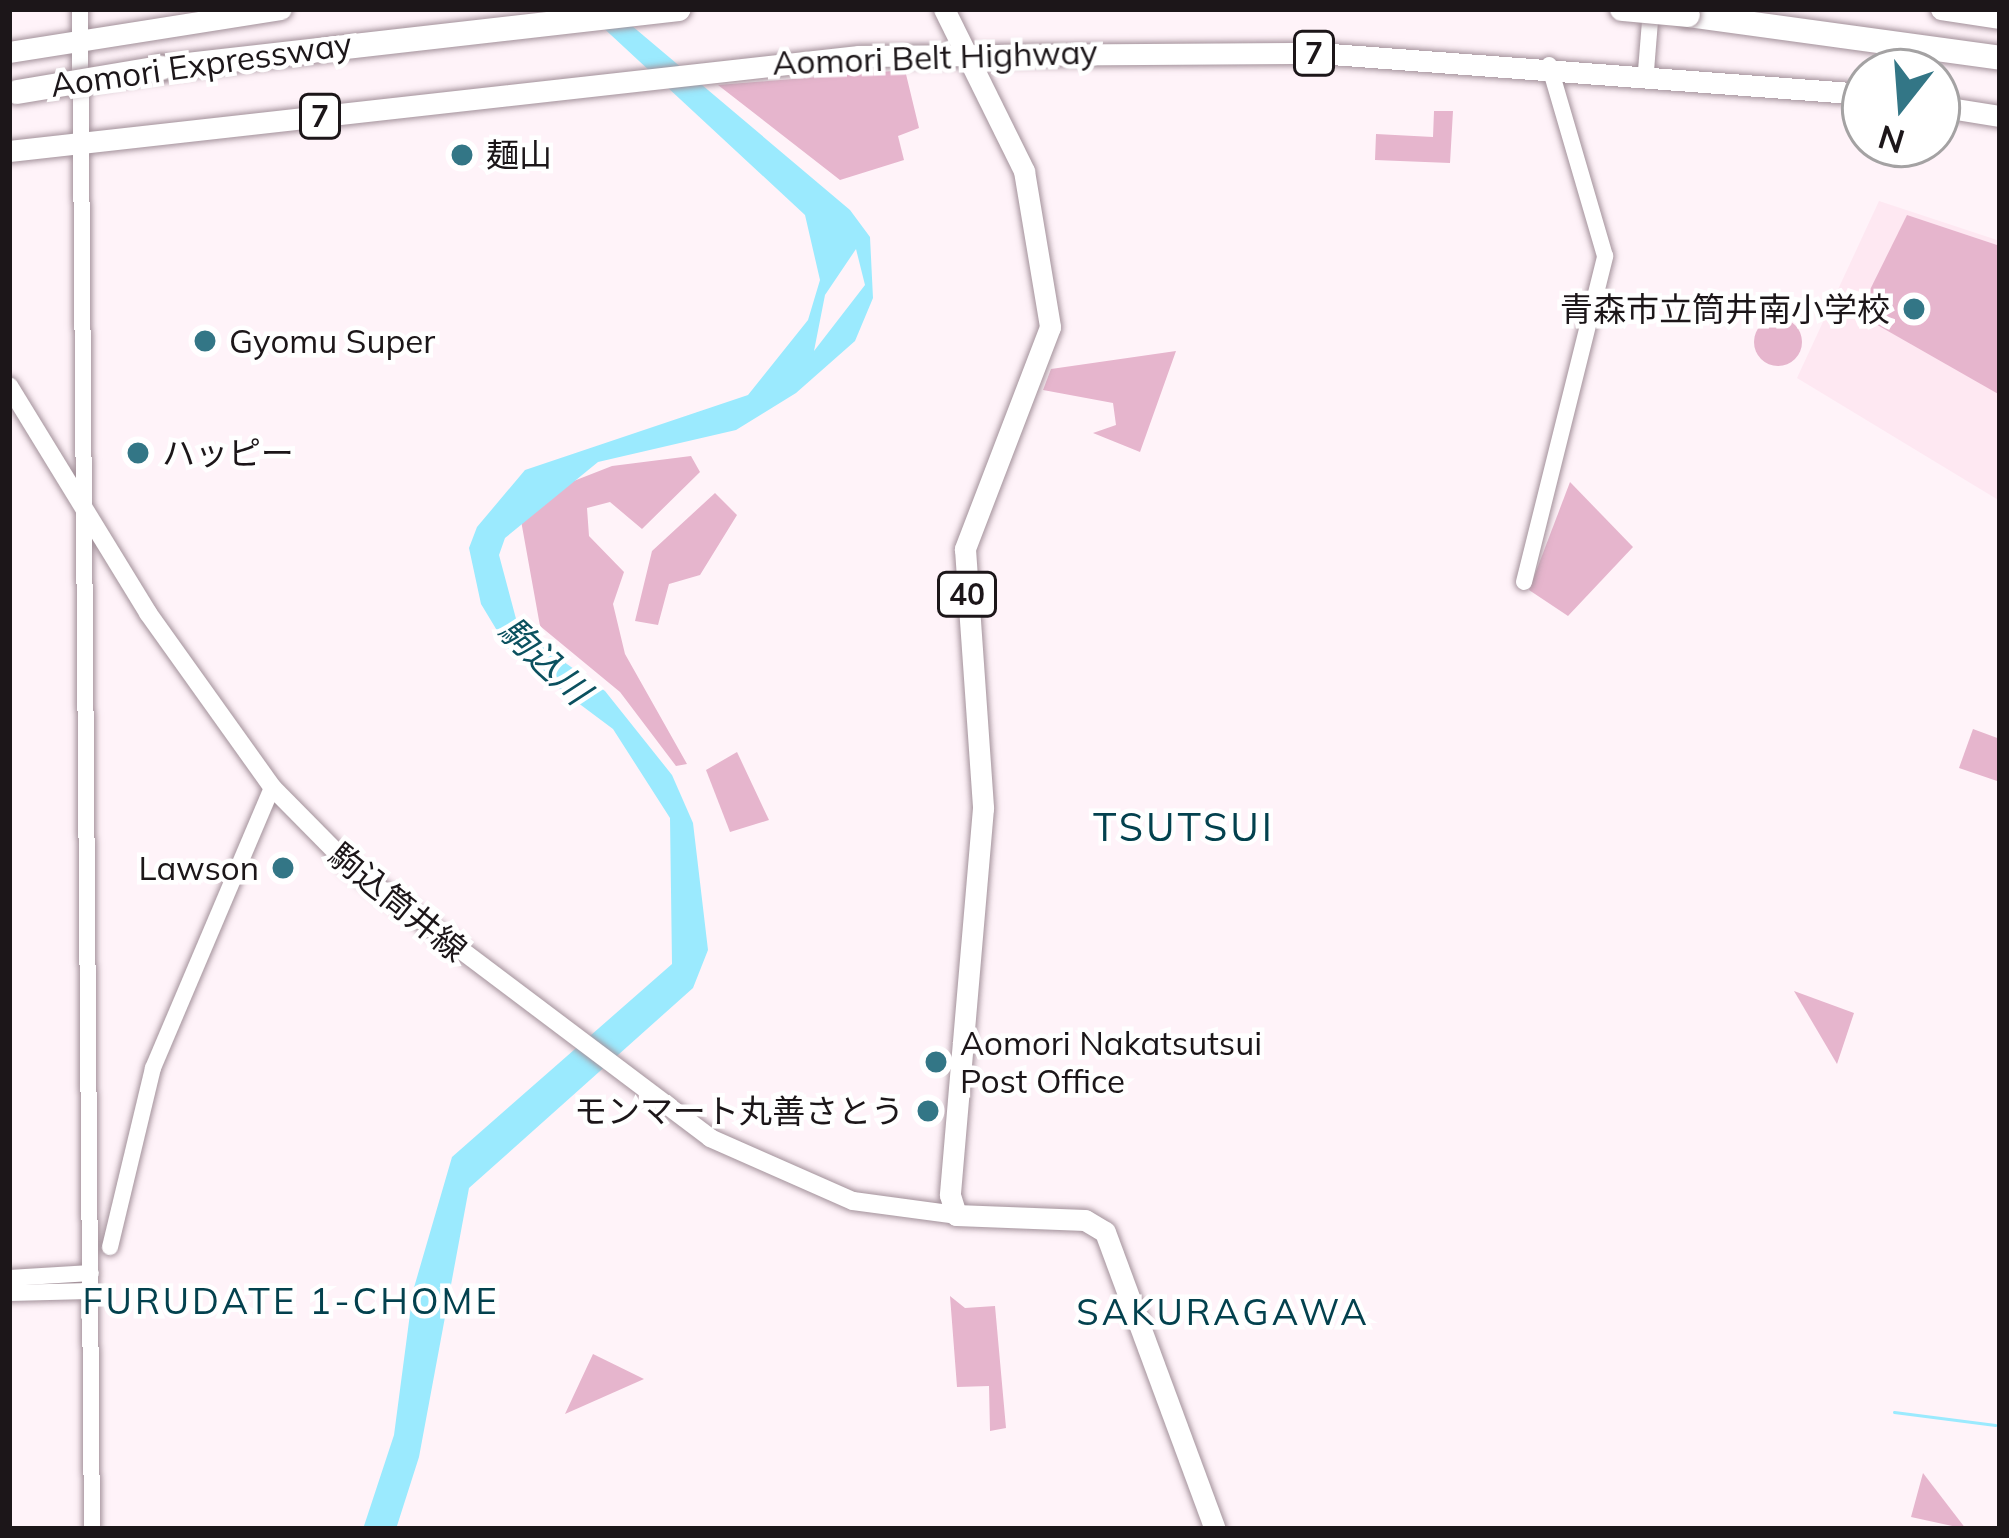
<!DOCTYPE html>
<html>
<head>
<meta charset="utf-8">
<style>
	body { margin:0 }
	#map { position:relative; width:2009px; height:1538px; overflow:hidden; background:#fff3f9; font-family:Mulish,"Noto Sans JP",sans-serif }
	div>[style] { position:absolute }
	.built>* { inset:0; background:#fee8f2 }
	.green>* { inset:0; background:#e6b5cd }
	.round { border-radius:50% }
	.water>* { inset:0; background:#9beafe }
	.stream>* { height:3px; margin:-1.5px; padding:0 1.5px; transform-origin:1.5px; border-radius:1.5px; background:#9beafe }
	.roads { filter:drop-shadow(0 0 3px #a3919a) drop-shadow(0 0 3px #a3919a) }
	.tertiary>* { height:16px; margin:-8px; padding:0 8px; transform-origin:8px; border-radius:8px; background:#fff }
	.secondary>* { height:18px; margin:-9px; padding:0 9px; transform-origin:9px; border-radius:9px; background:#fff }
	.primary>* { height:21px; margin:-10.5px; padding:0 10.5px; transform-origin:10.5px; border-radius:10.5px; background:#fff }
	.trunk>* { height:21px; margin:-10.5px; padding:0 10.5px; transform-origin:10.5px; border-radius:10.5px; background:#fff }
	.motorway>* { height:24px; margin:-12px; padding:0 12px; transform-origin:12px; border-radius:12px; background:#fff }
	.bridges { filter:drop-shadow(0 0 3px #a3919a) drop-shadow(0 0 3px #a3919a) }
	.motorway-bridge>* { height:24px; margin:-12px; padding:0 12px; transform-origin:12px; border-radius:12px; background:#fff }
	.dots>* { width:33px; height:33px; translate:-50% -50%; box-sizing:border-box; border:6px solid #fff; border-radius:50% }
	span { translate:-50% -50%; white-space:nowrap; text-align:center; line-height:1.15; -webkit-text-stroke:9px #fff; paint-order:stroke }
	.shield-label span { padding:3px 9px; background:#fff; border:3px solid; border-radius:9px; -webkit-text-stroke-width:0 }
	.shield-label { font-size:30px; color:#1c1619; font-weight:700 }
	.street-label { font-size:33px; color:#1c1619 }
	.poi-label { font-size:33px; color:#1c1619 }
	.left { translate:0 -50%; text-align:left }
	.right { translate:-100% -50%; text-align:right }
	.water-label { font-size:36px; color:#0b515f; font-style:italic }
	.neighbourhood-label { font-size:36px; color:#03414e; letter-spacing:3px }
	.quarter-label { font-size:39px; color:#03414e; letter-spacing:3px }
	.frame { position:absolute; inset:0; border:12px solid #1c1619; pointer-events:none }
	.north { position:absolute; left:1841px; top:48px; width:120px; height:120px; box-sizing:border-box; background:#fff; border:3px solid #a4a2a3; border-radius:50%; rotate:197deg; font-size:33px; font-weight:700; line-height:48px; text-align:center; color:#1c1619 }
	.north::after { content:''; display:block; margin:auto; width:42px; height:54px; background:#337686; clip-path:polygon(50% 0,100% 100%,50% 72%,0 100%) }
</style>
</head>
<body>
<div id="map">
	<div class="built">
		<div style="clip-path:polygon(1879px 201px,2000px 241px,2000px 501px,1797px 378px)"></div>
	</div>
	<div class="green">
		<div style="clip-path:polygon(905px 70px,919px 128px,898px 136px,904px 160px,840px 180px,718px 85px)"></div>
		<div style="clip-path:polygon(1434px 111px,1453px 111px,1450px 163px,1375px 160px,1376px 134px,1433px 137px)"></div>
		<div style="clip-path:polygon(1907px 215px,2000px 246px,2000px 395px,1858px 314px)"></div>
		<div class="round" style="left:1754px;top:318px;width:48px;height:48px"></div>
		<div style="clip-path:polygon(1176px 351px,1140px 452px,1093px 433px,1116px 425px,1113px 403px,1043px 390px,1051px 369px)"></div>
		<div style="clip-path:polygon(691px 456px,700px 472px,642px 529px,610px 502px,587px 508px,589px 536px,624px 572px,613px 604px,625px 654px,687px 764px,676px 766px,620px 692px,540px 626px,520px 515px,543px 493px,612px 466px)"></div>
		<div style="clip-path:polygon(1570px 482px,1633px 547px,1568px 616px,1529px 590px)"></div>
		<div style="clip-path:polygon(715px 493px,737px 515px,700px 575px,669px 584px,658px 625px,635px 621px,652px 551px)"></div>
		<div style="clip-path:polygon(1973px 729px,2000px 739px,2000px 782px,1959px 768px)"></div>
		<div style="clip-path:polygon(737px 752px,769px 820px,730px 832px,706px 770px)"></div>
		<div style="clip-path:polygon(1794px 991px,1854px 1013px,1837px 1064px)"></div>
		<div style="clip-path:polygon(950px 1296px,965px 1308px,995px 1306px,1006px 1428px,990px 1431px,989px 1386px,957px 1387px)"></div>
		<div style="clip-path:polygon(593px 1354px,644px 1379px,565px 1414px)"></div>
		<div style="clip-path:polygon(1923px 1473px,1966px 1529px,1911px 1517px)"></div>
	</div>
	<div class="water">
		<div style="clip-path:polygon(evenodd,583px 9px,612px 9px,850px 210px,870px 237px,873px 298px,855px 341px,796px 393px,736px 430px,598px 462px,505px 538px,499px 555px,519px 630px,605px 691px,672px 775px,693px 823px,708px 950px,693px 988px,469px 1188px,419px 1457px,396px 1529px,363px 1529px,394px 1435px,413px 1291px,452px 1157px,672px 964px,670px 818px,613px 729px,510px 652px,481px 604px,469px 548px,477px 527px,525px 470px,748px 395px,808px 320px,820px 280px,805px 215px,583px 9px,856px 249px,865px 285px,814px 351px,825px 295px,856px 249px)"></div>
	</div>
	<div class="stream">
		<div style="left:1894px;top:1412px;width:102px;rotate:7.3deg"></div>
	</div>
	<div class="roads">
		<div class="tertiary">
			<div style="left:80px;top:9px;width:1520px;rotate:89.55deg"></div>
			<div style="left:1646px;top:71px;width:62px;rotate:-85.4deg"></div>
			<div style="left:1524px;top:582px;width:336px;rotate:-76deg"></div>
			<div style="left:1605px;top:256px;width:199px;rotate:-106.3deg"></div>
			<div style="left:110px;top:1247px;width:184px;rotate:-76.5deg"></div>
			<div style="left:153px;top:1068px;width:305px;rotate:-67deg"></div>
			<div style="left:9px;top:1278px;width:82px;rotate:-3.5deg"></div>
			<div style="left:9px;top:1293px;width:81px;rotate:-1.4deg"></div>
		</div>
		<div class="secondary">
			<div style="left:9px;top:386px;width:266px;rotate:58.5deg"></div>
			<div style="left:148px;top:613px;width:214px;rotate:54.5deg"></div>
			<div style="left:272px;top:787px;width:112px;rotate:45.4deg"></div>
			<div style="left:351px;top:867px;width:450px;rotate:37deg"></div>
			<div style="left:710px;top:1138px;width:156px;rotate:23.8deg"></div>
			<div style="left:853px;top:1201px;width:104px;rotate:7.7deg"></div>
		</div>
		<div class="primary">
			<div style="left:944px;top:9px;width:181px;rotate:63.7deg"></div>
			<div style="left:1024px;top:171px;width:158px;rotate:80.5deg"></div>
			<div style="left:1050px;top:327px;width:238px;rotate:111deg"></div>
			<div style="left:965px;top:549px;width:260px;rotate:86deg"></div>
			<div style="left:983px;top:808px;width:388px;rotate:94.9deg"></div>
			<div style="left:950px;top:1195px;width:21px;rotate:73deg"></div>
			<div style="left:956px;top:1215px;width:129px;rotate:2.2deg"></div>
			<div style="left:1085px;top:1220px;width:23px;rotate:31deg"></div>
			<div style="left:1105px;top:1232px;width:317px;rotate:69.7deg"></div>
		</div>
		<div class="trunk">
			<div style="left:1941px;top:9px;width:60px;rotate:8.7deg"></div>
			<div style="left:9px;top:52px;width:275px;rotate:-9deg"></div>
			<div style="left:1937px;top:106px;width:64px;rotate:9deg"></div>
			<div style="left:9px;top:151px;width:855px;rotate:-6.38deg"></div>
			<div style="left:859px;top:56px;width:459px;rotate:-0.4deg"></div>
			<div style="left:1318px;top:53px;width:549px;rotate:4.29deg"></div>
		</div>
		<div class="motorway">
			<div style="left:1688px;top:15px;width:315px;rotate:7.8deg"></div>
			<div style="left:161px;top:68px;width:521px;rotate:-6.5deg"></div>
		</div>
	</div>
	<div class="bridges">
		<div class="motorway-bridge">
			<div style="left:1622px;top:9px;width:66px;rotate:5.2deg"></div>
			<div style="left:17px;top:92px;width:146px;rotate:-9.5deg"></div>
		</div>
	</div>
	<div class="dots">
		<div style="left:462px;top:155px;background:#337686"></div>
		<div style="left:1914px;top:309px;background:#337686"></div>
		<div style="left:205px;top:341px;background:#337686"></div>
		<div style="left:138px;top:453px;background:#337686"></div>
		<div style="left:283px;top:868px;background:#337686"></div>
		<div style="left:936px;top:1062px;background:#337686"></div>
		<div style="left:928px;top:1111px;background:#337686"></div>
	</div>
	<div class="shield-label">
		<span style="left:1314px;top:53px">7</span>
		<span style="left:320px;top:116px">7</span>
		<span style="left:967px;top:594px">40</span>
	</div>
	<div class="street-label">
		<span style="left:935px;top:57px;rotate:-2deg">Aomori Belt Highway</span>
		<span style="left:201px;top:64px;rotate:-8deg">Aomori Expressway</span>
		<span style="left:398px;top:902px;rotate:39deg">駒込筒井線</span>
	</div>
	<div class="poi-label">
		<span class="left" style="left:486px;top:155px">麺山</span>
		<span class="right" style="left:1890px;top:309px">青森市立筒井南小学校</span>
		<span class="left" style="left:229px;top:341px">Gyomu Super</span>
		<span class="left" style="left:162px;top:453px">ハッピー</span>
		<span class="right" style="left:259px;top:868px">Lawson</span>
		<span class="left" style="left:960px;top:1062px">Aomori Nakatsutsui<br>Post Office</span>
		<span class="right" style="left:904px;top:1111px">モンマート丸善さとう</span>
	</div>
	<div class="water-label">
		<span style="left:545px;top:660px;rotate:43deg">駒込川</span>
	</div>
	<div class="neighbourhood-label">
		<span style="left:291px;top:1301px">FURUDATE 1-CHOME</span>
		<span style="left:1223px;top:1312px">SAKURAGAWA</span>
	</div>
	<div class="quarter-label">
		<span style="left:1184px;top:827px">TSUTSUI</span>
	</div>
	<div class="frame"></div>
	<div class="north">N</div>
</div>
</body>
</html>
